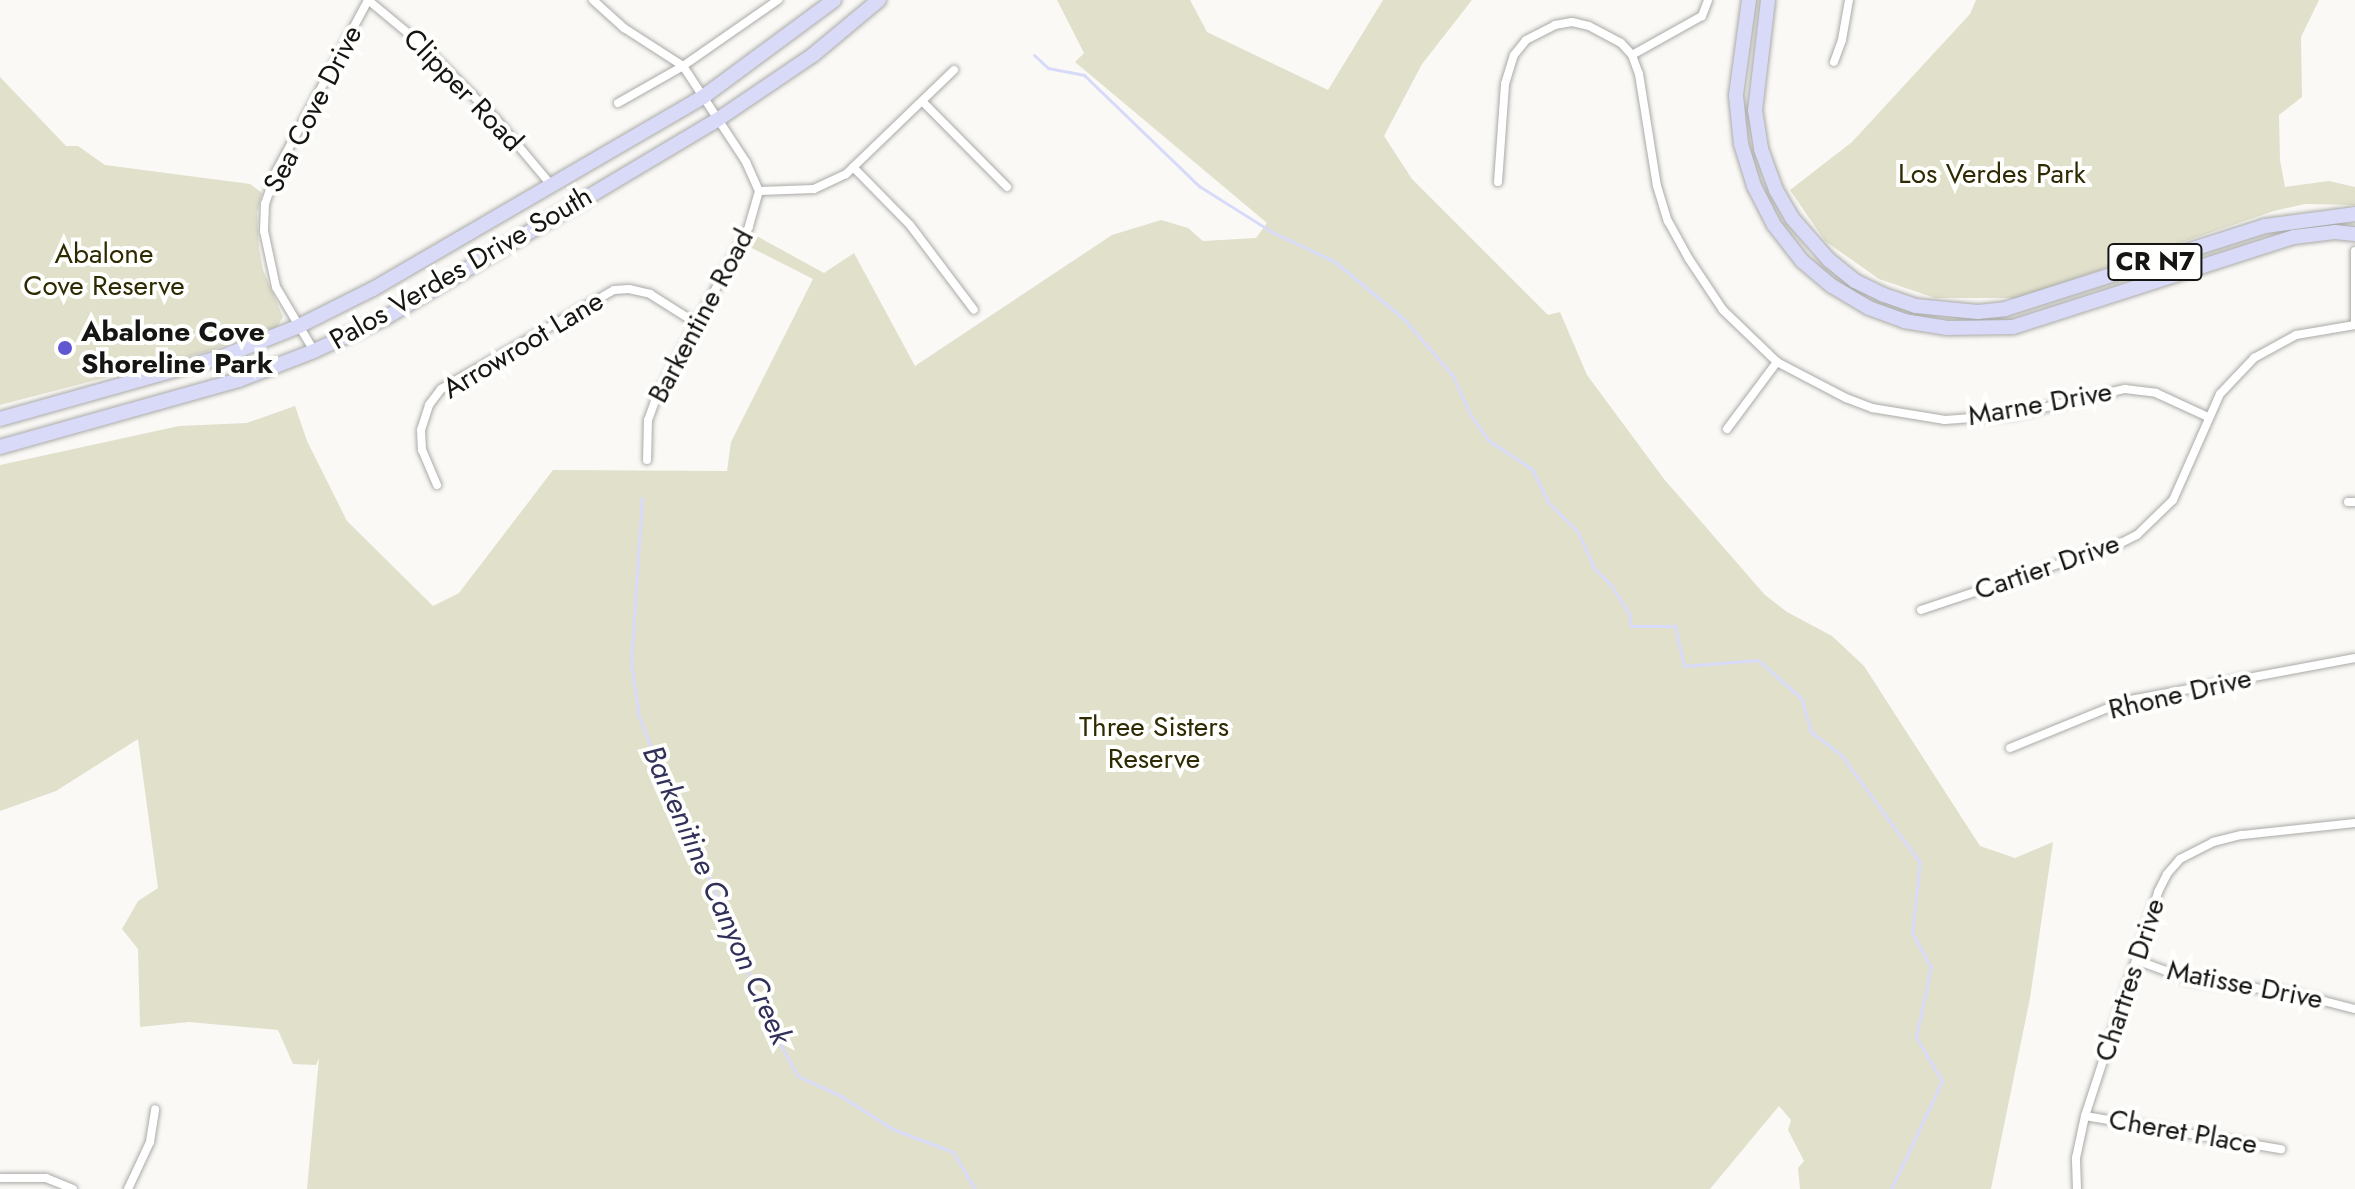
<!DOCTYPE html>
<html>
<head>
<meta charset="utf-8">
<style>
	body { margin:0 }
	#map { position:relative; width:2355px; height:1189px; overflow:hidden; background:#faf9f6; font-family:Jost,sans-serif }
	div>[style] { position:absolute }
	.green>* { inset:0; background:#e1e0cb }
	.stream>* { height:3px; margin:-1.5px; padding:0 1.5px; transform-origin:1.5px; border-radius:1.5px; background:#d8daf9 }
	.roads { filter:drop-shadow(0 0 2px #aaaaa7) drop-shadow(0 0 2px #aaaaa7) }
	.minor>* { height:8px; margin:-4px; padding:0 4px; transform-origin:4px; border-radius:4px; background:#fff }
	.primary>* { height:14px; margin:-7px; padding:0 7px; transform-origin:7px; border-radius:7px; background:#d8daf8 }
	.dots>* { width:22px; height:22px; translate:-50% -50%; box-sizing:border-box; border:4px solid #fffffe; border-radius:50% }
	span { translate:-50% -50%; white-space:nowrap; text-align:center; line-height:1.15; -webkit-text-stroke:8px #fffffe; paint-order:stroke }
	.shield-label span { padding:2px 6px; background:#fffffe; border:2px solid; border-radius:6px; -webkit-text-stroke-width:0 }
	.shield-label { font-size:26px; color:#151514; font-weight:700 }
	.street-label { font-size:28px; color:#151514 }
	.park-label { font-size:28px; color:#2e2a02 }
	.poi-label { font-size:28px; color:#151514; font-weight:700 }
	.left { translate:0 -50%; text-align:left }
	.water-label { font-size:30px; color:#303059; font-style:italic }
</style>
</head>
<body>
<div id="map">
	<div class="green">
		<div style="clip-path:polygon(1057px 0,1190px 0,1207px 32px,1328px 90px,1383px 0,1472px 0,1422px 64px,1384px 136px,1412px 179px,1548px 315px,1560px 312px,1587px 375px,1664px 479px,1765px 595px,1787px 612px,1832px 636px,1864px 666px,1980px 846px,2015px 858px,2053px 842px,2030px 998px,1991px 1189px,1800px 1189px,1798px 1168px,1804px 1161px,1788px 1130px,1791px 1120px,1779px 1106px,1710px 1189px,307px 1189px,319px 1058px,316px 1065px,293px 1064px,278px 1030px,189px 1022px,140px 1027px,138px 949px,122px 929px,138px 901px,158px 888px,138px 739px,56px 791px,0 811px,0 465px,179px 426px,247px 423px,295px 406px,307px 441px,347px 521px,433px 606px,459px 593px,553px 470px,727px 471px,731px 442px,813px 279px,746px 245px,753px 234px,824px 273px,854px 253px,915px 366px,1112px 235px,1161px 220px,1188px 228px,1203px 241px,1256px 238px,1267px 223px,1075px 62px,1084px 53px)"></div>
		<div style="clip-path:polygon(1976px 0,2319px 0,2301px 37px,2302px 97px,2279px 115px,2280px 160px,2285px 187px,2329px 181px,2355px 187px,2355px 205px,2305px 204px,2274px 211px,2018px 298px,1935px 298px,1879px 279px,1825px 241px,1790px 190px,1852px 142px,1970px 14px)"></div>
		<div style="clip-path:polygon(0 77px,66px 146px,78px 146px,105px 165px,250px 184px,262px 193px,257px 213px,259px 248px,263px 270px,283px 317px,277px 327px,212px 350px,0 405px)"></div>
	</div>
	<div class="stream">
		<div style="left:1034px;top:55px;width:19px;rotate:43deg"></div>
		<div style="left:1048px;top:68px;width:37px;rotate:11deg"></div>
		<div style="left:1084px;top:75px;width:160px;rotate:44deg"></div>
		<div style="left:1199px;top:186px;width:86px;rotate:32.2deg"></div>
		<div style="left:1272px;top:232px;width:68px;rotate:25.1deg"></div>
		<div style="left:1334px;top:261px;width:89px;rotate:39.6deg"></div>
		<div style="left:1403px;top:318px;width:77px;rotate:49.2deg"></div>
		<div style="left:1453px;top:376px;width:42px;rotate:65.9deg"></div>
		<div style="left:1470px;top:414px;width:32px;rotate:55deg"></div>
		<div style="left:1488px;top:440px;width:53px;rotate:33.4deg"></div>
		<div style="left:1532px;top:469px;width:37px;rotate:64deg"></div>
		<div style="left:1548px;top:502px;width:42px;rotate:45deg"></div>
		<div style="left:1578px;top:532px;width:39px;rotate:66deg"></div>
		<div style="left:1594px;top:568px;width:24px;rotate:45deg"></div>
		<div style="left:1611px;top:585px;width:34px;rotate:58deg"></div>
		<div style="left:1629px;top:614px;width:12px;rotate:81deg"></div>
		<div style="left:1631px;top:626px;width:44px"></div>
		<div style="left:1675px;top:626px;width:41px;rotate:77.3deg"></div>
		<div style="left:1684px;top:666px;width:74px;rotate:-4.6deg"></div>
		<div style="left:1758px;top:660px;width:59px;rotate:41.6deg"></div>
		<div style="left:1802px;top:699px;width:34px;rotate:75deg"></div>
		<div style="left:1811px;top:732px;width:38px;rotate:37deg"></div>
		<div style="left:1841px;top:755px;width:133px;rotate:53.6deg"></div>
		<div style="left:1920px;top:862px;width:70px;rotate:96.5deg"></div>
		<div style="left:1912px;top:932px;width:40px;rotate:62deg"></div>
		<div style="left:1931px;top:967px;width:72px;rotate:102.1deg"></div>
		<div style="left:1916px;top:1037px;width:51px;rotate:59.4deg"></div>
		<div style="left:1942px;top:1081px;width:119px;rotate:115.3deg"></div>
		<div style="left:642px;top:498px;width:164px;rotate:93.8deg"></div>
		<div style="left:631px;top:662px;width:56px;rotate:81.7deg"></div>
		<div style="left:639px;top:717px;width:95px;rotate:68.3deg"></div>
		<div style="left:674px;top:805px;width:119px;rotate:64.7deg"></div>
		<div style="left:725px;top:913px;width:111px;rotate:69deg"></div>
		<div style="left:765px;top:1017px;width:68px;rotate:60.8deg"></div>
		<div style="left:798px;top:1076px;width:47px;rotate:24.9deg"></div>
		<div style="left:841px;top:1096px;width:62px;rotate:32.4deg"></div>
		<div style="left:893px;top:1129px;width:64px;rotate:21deg"></div>
		<div style="left:953px;top:1152px;width:43px;rotate:59.3deg"></div>
	</div>
	<div class="roads">
		<div class="minor">
			<div style="left:368px;top:0;width:75px;rotate:39.6deg"></div>
			<div style="left:426px;top:48px;width:98px;rotate:45.4deg"></div>
			<div style="left:495px;top:118px;width:89px;rotate:50deg"></div>
			<div style="left:593px;top:0;width:42px;rotate:42.1deg"></div>
			<div style="left:624px;top:28px;width:70px;rotate:32.8deg"></div>
			<div style="left:683px;top:66px;width:115px;rotate:56.7deg"></div>
			<div style="left:746px;top:162px;width:32px;rotate:66deg"></div>
			<div style="left:759px;top:191px;width:37px;rotate:106deg"></div>
			<div style="left:749px;top:227px;width:198px;rotate:118.4deg"></div>
			<div style="left:655px;top:401px;width:20px;rotate:110deg"></div>
			<div style="left:648px;top:420px;width:40px;rotate:91.4deg"></div>
			<div style="left:1632px;top:55px;width:80px;rotate:-29.1deg"></div>
			<div style="left:1702px;top:16px;width:17px;rotate:-69deg"></div>
			<div style="left:1834px;top:62px;width:23px;rotate:-70deg"></div>
			<div style="left:1842px;top:40px;width:41px;rotate:-80.1deg"></div>
			<div style="left:922px;top:101px;width:121px;rotate:45.3deg"></div>
			<div style="left:618px;top:103px;width:75px;rotate:-29.6deg"></div>
			<div style="left:683px;top:66px;width:116px;rotate:-34.8deg"></div>
			<div style="left:853px;top:167px;width:81px;rotate:45.5deg"></div>
			<div style="left:910px;top:225px;width:106px;rotate:53deg"></div>
			<div style="left:1498px;top:182px;width:98px;rotate:-85.9deg"></div>
			<div style="left:1505px;top:84px;width:30px;rotate:-73deg"></div>
			<div style="left:1514px;top:55px;width:19px;rotate:-51deg"></div>
			<div style="left:1526px;top:40px;width:33px;rotate:-27deg"></div>
			<div style="left:1555px;top:25px;width:17px;rotate:-10deg"></div>
			<div style="left:1572px;top:22px;width:17px;rotate:13deg"></div>
			<div style="left:1589px;top:26px;width:36px;rotate:28deg"></div>
			<div style="left:1621px;top:43px;width:16px;rotate:47deg"></div>
			<div style="left:1632px;top:55px;width:20px;rotate:70deg"></div>
			<div style="left:1639px;top:74px;width:113px;rotate:80.9deg"></div>
			<div style="left:1657px;top:186px;width:37px;rotate:73deg"></div>
			<div style="left:1668px;top:221px;width:43px;rotate:61.1deg"></div>
			<div style="left:1689px;top:259px;width:61px;rotate:56.3deg"></div>
			<div style="left:1723px;top:310px;width:75px;rotate:43.9deg"></div>
			<div style="left:1777px;top:362px;width:78px;rotate:27.6deg"></div>
			<div style="left:1846px;top:398px;width:28px;rotate:21deg"></div>
			<div style="left:1872px;top:408px;width:74px;rotate:9.3deg"></div>
			<div style="left:1945px;top:420px;width:67px;rotate:-4.3deg"></div>
			<div style="left:2012px;top:415px;width:116px;rotate:-13deg"></div>
			<div style="left:2125px;top:389px;width:31px;rotate:7deg"></div>
			<div style="left:2156px;top:393px;width:57px;rotate:24.8deg"></div>
			<div style="left:759px;top:191px;width:55px;rotate:-2.1deg"></div>
			<div style="left:814px;top:189px;width:35px;rotate:-25deg"></div>
			<div style="left:846px;top:174px;width:150px;rotate:-43.9deg"></div>
			<div style="left:2355px;top:325px;width:74px;rotate:-90deg"></div>
			<div style="left:314px;top:351px;width:74px;rotate:-120.7deg"></div>
			<div style="left:276px;top:287px;width:57px;rotate:-102.1deg"></div>
			<div style="left:264px;top:231px;width:27px;rotate:-88deg"></div>
			<div style="left:265px;top:204px;width:36px;rotate:-71deg"></div>
			<div style="left:277px;top:170px;width:193px;rotate:-61.8deg"></div>
			<div style="left:1727px;top:429px;width:84px;rotate:-53.3deg"></div>
			<div style="left:437px;top:485px;width:38px;rotate:-113deg"></div>
			<div style="left:422px;top:450px;width:20px;rotate:-93deg"></div>
			<div style="left:421px;top:430px;width:26px;rotate:-72deg"></div>
			<div style="left:429px;top:405px;width:20px;rotate:-53deg"></div>
			<div style="left:441px;top:389px;width:199px;rotate:-29.8deg"></div>
			<div style="left:614px;top:290px;width:15px;rotate:-4deg"></div>
			<div style="left:629px;top:289px;width:22px;rotate:13deg"></div>
			<div style="left:650px;top:294px;width:54px;rotate:32.2deg"></div>
			<div style="left:2348px;top:502px;width:7px"></div>
			<div style="left:1921px;top:610px;width:211px;rotate:-18.5deg"></div>
			<div style="left:2121px;top:543px;width:18px;rotate:-27deg"></div>
			<div style="left:2137px;top:535px;width:50px;rotate:-44.2deg"></div>
			<div style="left:2173px;top:500px;width:116px;rotate:-66.1deg"></div>
			<div style="left:2220px;top:394px;width:50px;rotate:-46.6deg"></div>
			<div style="left:2254px;top:358px;width:48px;rotate:-28.7deg"></div>
			<div style="left:2296px;top:335px;width:60px;rotate:-9.6deg"></div>
			<div style="left:2010px;top:748px;width:124px;rotate:-22.2deg"></div>
			<div style="left:2125px;top:701px;width:234px;rotate:-10.6deg"></div>
			<div style="left:2136px;top:960px;width:58px;rotate:20.3deg"></div>
			<div style="left:2190px;top:980px;width:104px;rotate:7.2deg"></div>
			<div style="left:2293px;top:993px;width:64px;rotate:14.5deg"></div>
			<div style="left:2085px;top:1116px;width:199px;rotate:9.6deg"></div>
			<div style="left:0;top:1178px;width:46px"></div>
			<div style="left:46px;top:1178px;width:29px;rotate:22deg"></div>
			<div style="left:128px;top:1189px;width:52px;rotate:-64.9deg"></div>
			<div style="left:150px;top:1142px;width:33px;rotate:-81deg"></div>
			<div style="left:2077px;top:1189px;width:31px;rotate:-92deg"></div>
			<div style="left:2076px;top:1158px;width:43px;rotate:-77.9deg"></div>
			<div style="left:2085px;top:1116px;width:236px;rotate:-71.9deg"></div>
			<div style="left:2158px;top:892px;width:20px;rotate:-63deg"></div>
			<div style="left:2167px;top:874px;width:20px;rotate:-49deg"></div>
			<div style="left:2180px;top:859px;width:37px;rotate:-27deg"></div>
			<div style="left:2213px;top:842px;width:30px;rotate:-14deg"></div>
			<div style="left:2242px;top:835px;width:114px;rotate:-6.1deg"></div>
		</div>
		<div class="primary">
			<div style="left:1749px;top:0;width:96px;rotate:97.8deg"></div>
			<div style="left:1736px;top:95px;width:49px;rotate:84.2deg"></div>
			<div style="left:1741px;top:144px;width:44px;rotate:72.8deg"></div>
			<div style="left:1754px;top:186px;width:44px;rotate:62.9deg"></div>
			<div style="left:1774px;top:225px;width:46px;rotate:52.1deg"></div>
			<div style="left:1802px;top:261px;width:39px;rotate:40deg"></div>
			<div style="left:1832px;top:286px;width:43px;rotate:30.7deg"></div>
			<div style="left:1869px;top:308px;width:37px;rotate:20deg"></div>
			<div style="left:1904px;top:321px;width:44px;rotate:9.2deg"></div>
			<div style="left:1947px;top:328px;width:66px;rotate:-0.9deg"></div>
			<div style="left:2013px;top:327px;width:295px;rotate:-17.8deg"></div>
			<div style="left:2294px;top:237px;width:41px;rotate:-7deg"></div>
			<div style="left:2335px;top:232px;width:20px;rotate:6deg"></div>
			<div style="left:1768px;top:0;width:111px;rotate:96.7deg"></div>
			<div style="left:1755px;top:110px;width:39px;rotate:81deg"></div>
			<div style="left:1761px;top:149px;width:44px;rotate:69.9deg"></div>
			<div style="left:1776px;top:190px;width:32px;rotate:60deg"></div>
			<div style="left:1792px;top:218px;width:56px;rotate:48.6deg"></div>
			<div style="left:1829px;top:260px;width:33px;rotate:39deg"></div>
			<div style="left:1855px;top:281px;width:32px;rotate:26deg"></div>
			<div style="left:1884px;top:295px;width:34px;rotate:19deg"></div>
			<div style="left:1916px;top:306px;width:62px;rotate:5.5deg"></div>
			<div style="left:1978px;top:312px;width:27px;rotate:-6deg"></div>
			<div style="left:2005px;top:309px;width:273px;rotate:-17.7deg"></div>
			<div style="left:2265px;top:226px;width:91px;rotate:-7.6deg"></div>
			<div style="left:0;top:419px;width:236px;rotate:-15.7deg"></div>
			<div style="left:227px;top:355px;width:78px;rotate:-21.9deg"></div>
			<div style="left:299px;top:326px;width:83px;rotate:-26.6deg"></div>
			<div style="left:373px;top:289px;width:382px;rotate:-30.2deg"></div>
			<div style="left:703px;top:97px;width:163px;rotate:-36.5deg"></div>
			<div style="left:0;top:447px;width:248px;rotate:-15.7deg"></div>
			<div style="left:239px;top:380px;width:80px;rotate:-21.1deg"></div>
			<div style="left:314px;top:351px;width:78px;rotate:-24.9deg"></div>
			<div style="left:385px;top:318px;width:387px;rotate:-30.8deg"></div>
			<div style="left:717px;top:120px;width:116px;rotate:-34.1deg"></div>
			<div style="left:813px;top:55px;width:86px;rotate:-39.8deg"></div>
		</div>
	</div>
	<div class="dots">
		<div style="left:65px;top:348px;background:#6157d0"></div>
	</div>
	<div class="shield-label">
		<span style="left:2155px;top:262px">CR N7</span>
	</div>
	<div class="street-label">
		<span style="left:463px;top:90px;rotate:46deg">Clipper Road</span>
		<span style="left:313px;top:109px;rotate:-63deg">Sea Cove Drive</span>
		<span style="left:461px;top:268px;rotate:-30deg">Palos Verdes Drive South</span>
		<span style="left:701px;top:316px;rotate:-62deg">Barkentine Road</span>
		<span style="left:523px;top:345px;rotate:-31deg">Arrowroot Lane</span>
		<span style="left:2040px;top:404px;rotate:-10deg">Marne Drive</span>
		<span style="left:2047px;top:567px;rotate:-19deg">Cartier Drive</span>
		<span style="left:2180px;top:694px;rotate:-13deg">Rhone Drive</span>
		<span style="left:2130px;top:980px;rotate:-72deg">Chartres Drive</span>
		<span style="left:2245px;top:985px;rotate:11deg">Matisse Drive</span>
		<span style="left:2183px;top:1132px;rotate:10deg">Cheret Place</span>
	</div>
	<div class="park-label">
		<span style="left:1992px;top:174px">Los Verdes Park</span>
		<span style="left:104px;top:270px">Abalone<br>Cove Reserve</span>
		<span style="left:1154px;top:743px">Three Sisters<br>Reserve</span>
	</div>
	<div class="poi-label">
		<span class="left" style="left:81px;top:348px">Abalone Cove<br>Shoreline Park</span>
	</div>
	<div class="water-label">
		<span style="left:717px;top:895px;rotate:66deg">Barkenitine Canyon Creek</span>
	</div>
</div>
</body>
</html>
